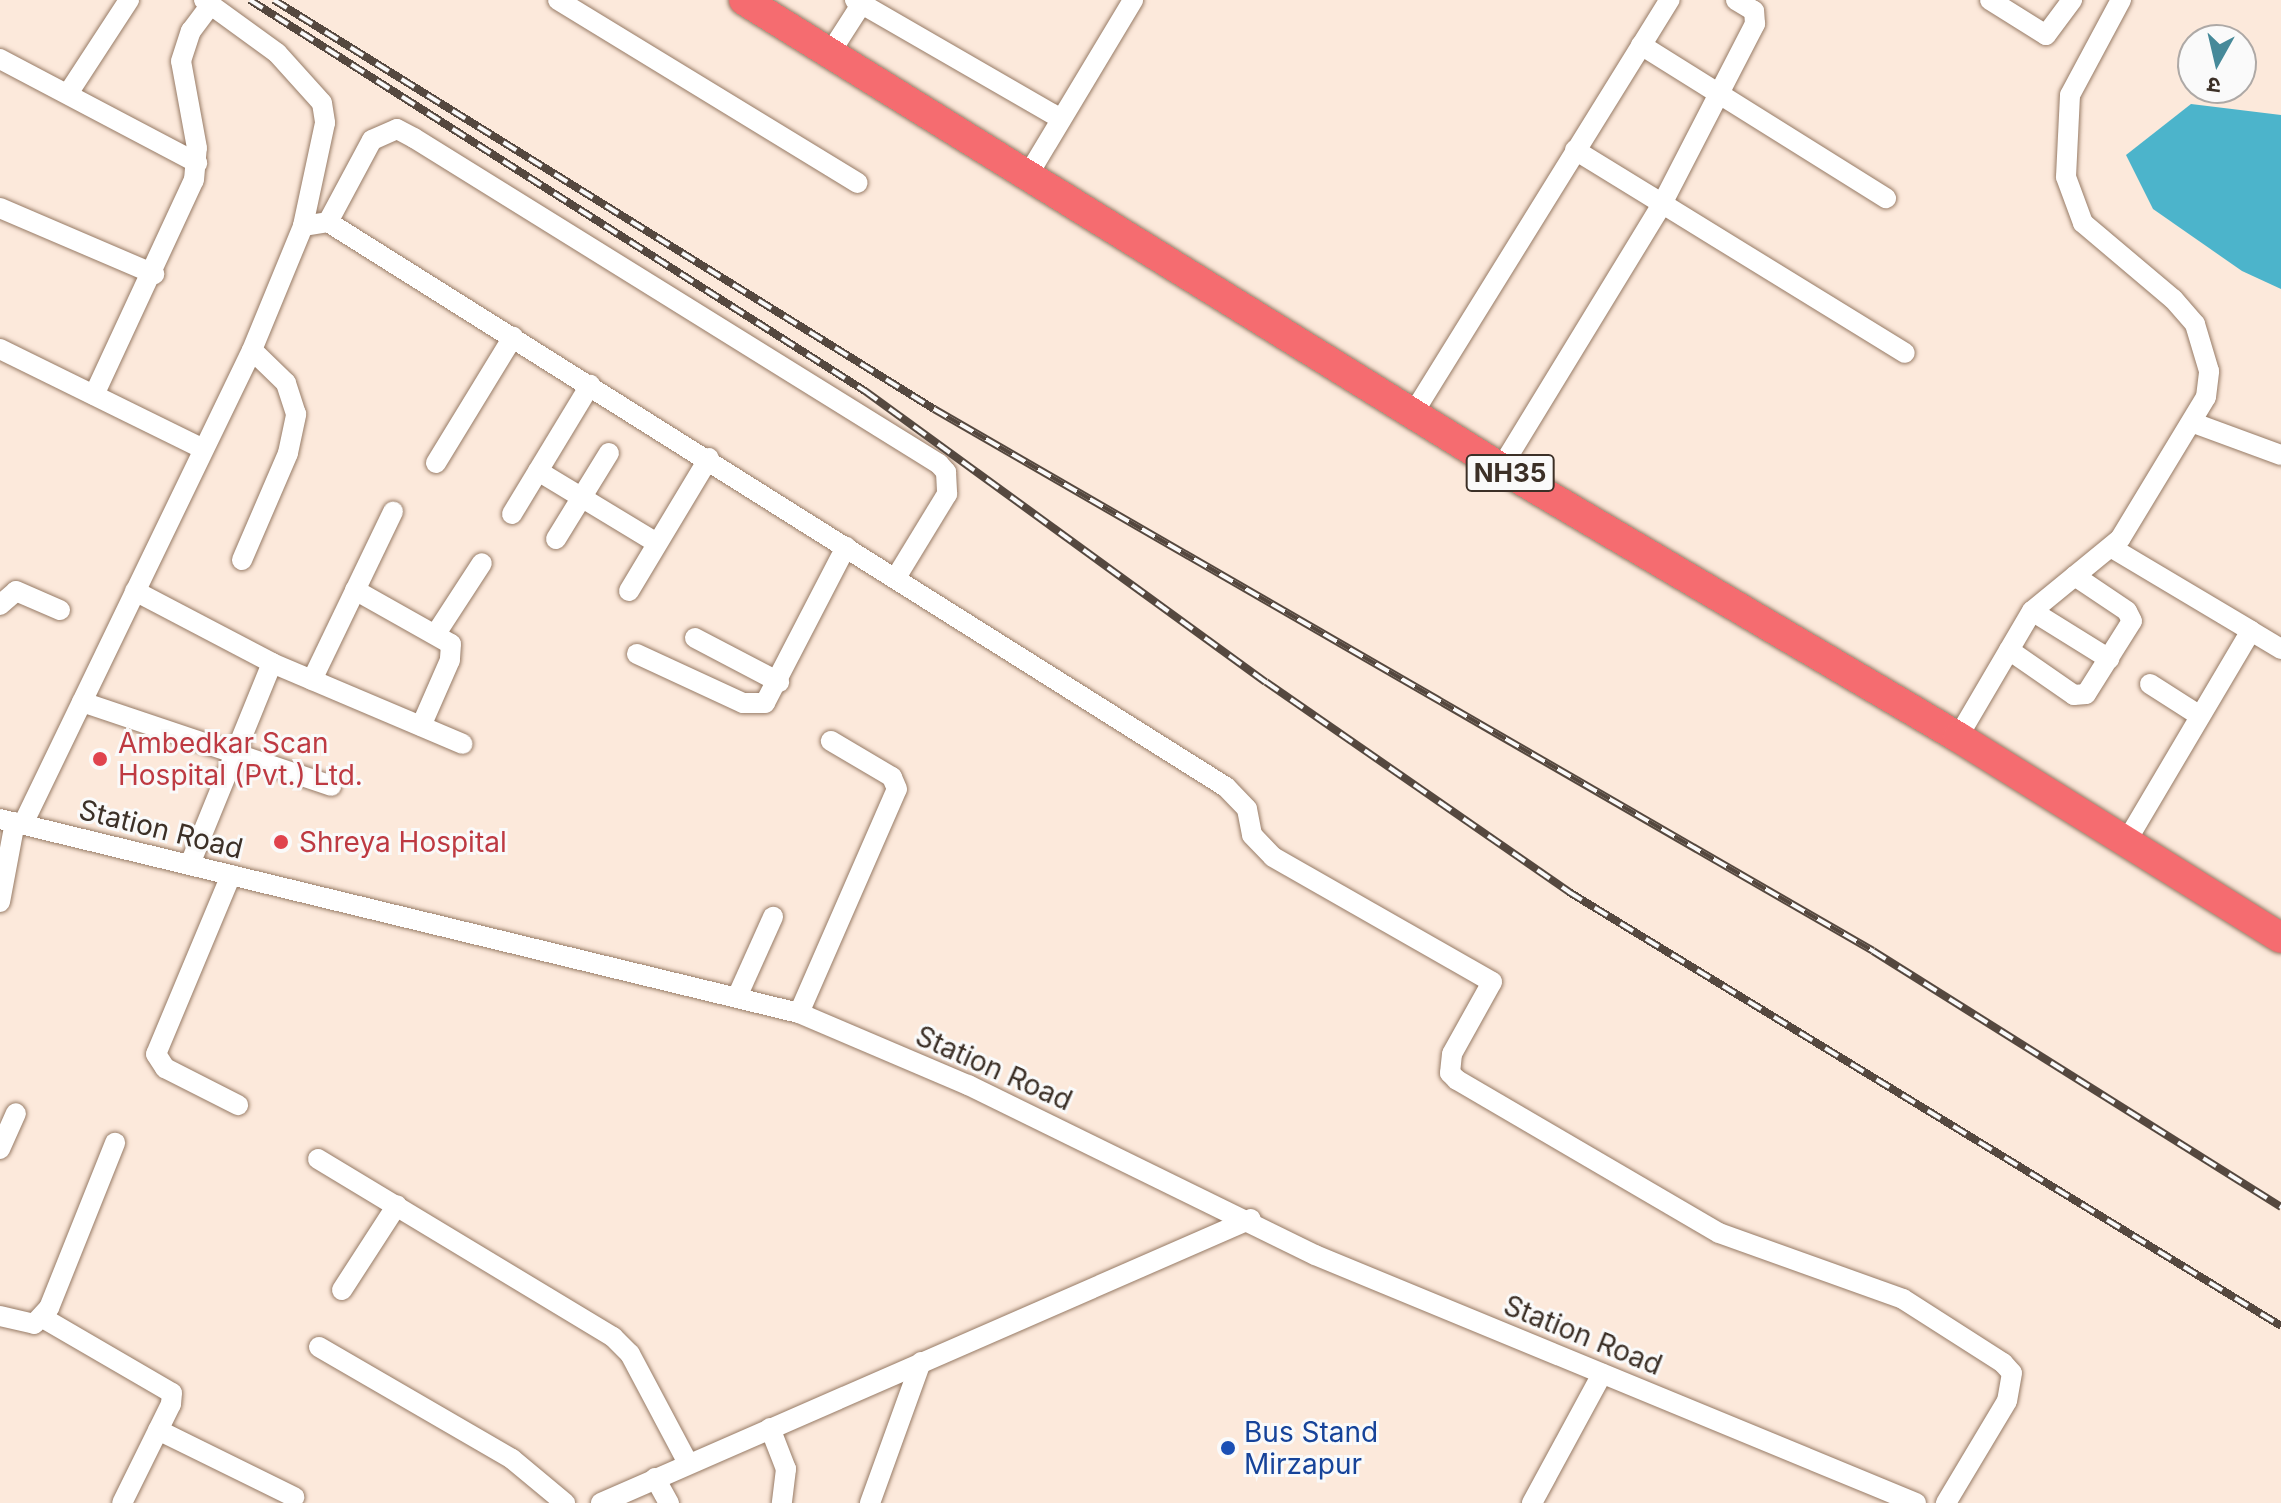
<!DOCTYPE html>
<html>
<head>
<meta charset="utf-8">
<style>
	body { margin:0 }
	#map { position:relative; width:2281px; height:1503px; overflow:hidden; background:#fce9db; font-family:Inter,"Noto Sans Devanagari",sans-serif }
	div>[style] { position:absolute }
	.water>* { inset:0; background:#4cb4cb }
	.roads { filter:drop-shadow(0 0 2px #977b66) drop-shadow(0 0 2px #977b66) }
	.minor>* { height:20px; margin:-10px; padding:0 10px; transform-origin:10px; border-radius:10px; background:#fff }
	.highway>* { height:30px; margin:-15px; padding:0 15px; transform-origin:15px; border-radius:15px; background:#f56c70 }
	.rail>* { height:8px; margin-top:-4px; transform-origin:0; background:repeating-linear-gradient(90deg,#fafafa 0 15px,#55483f 0 30px); box-sizing:border-box; border-block:2px solid #55483f }
	.dots>* { width:22px; height:22px; translate:-50% -50%; box-sizing:border-box; border:4px solid #fafafa; border-radius:50% }
	span { translate:-50% -50%; white-space:nowrap; text-align:center; line-height:1.15; -webkit-text-stroke:6px #fafafa; paint-order:stroke }
	.shield-label span { padding:2px 6px; background:#fafafa; border:2px solid; border-radius:6px; -webkit-text-stroke-width:0 }
	.shield-label { font-size:26px; color:#3c3027; font-weight:700 }
	.health-label { font-size:28px; color:#be3a42 }
	.left { translate:0 -50%; text-align:left }
	.street-label { font-size:28px; color:#3c3027 }
	.transit-label { font-size:28px; color:#164399 }
	.north { position:absolute; left:2177px; top:24px; width:80px; height:80px; box-sizing:border-box; background:#fafafa; border:2px solid #aea9a6; border-radius:50%; rotate:188deg; font-size:22px; font-weight:700; line-height:32px; text-align:center; color:#3c3027 }
	.north::after { content:''; display:block; margin:auto; width:28px; height:36px; background:#468999; clip-path:polygon(50% 0,100% 100%,50% 72%,0 100%) }
</style>
</head>
<body>
<div id="map">
	<div class="water">
		<div style="clip-path:polygon(2191px 104px,2281px 115px,2281px 289px,2242px 271px,2153px 209px,2126px 155px)"></div>
	</div>
	<div class="roads">
		<div class="minor">
			<div style="left:204px;top:0;width:90px;rotate:36deg"></div>
			<div style="left:277px;top:53px;width:67px;rotate:48deg"></div>
			<div style="left:322px;top:103px;width:20px;rotate:81deg"></div>
			<div style="left:325px;top:123px;width:105px;rotate:102.1deg"></div>
			<div style="left:558px;top:0;width:351px;rotate:31.4deg"></div>
			<div style="left:855px;top:0;width:238px;rotate:30deg"></div>
			<div style="left:1990px;top:0;width:66px;rotate:32deg"></div>
			<div style="left:2046px;top:35px;width:44px;rotate:-53.4deg"></div>
			<div style="left:1641px;top:45px;width:289px;rotate:32deg"></div>
			<div style="left:830px;top:53px;width:63px;rotate:-57.3deg"></div>
			<div style="left:0;top:59px;width:223px;rotate:27.8deg"></div>
			<div style="left:69px;top:92px;width:110px;rotate:-56.9deg"></div>
			<div style="left:1575px;top:150px;width:387px;rotate:31.6deg"></div>
			<div style="left:1028px;top:175px;width:204px;rotate:-59deg"></div>
			<div style="left:0;top:208px;width:168px;rotate:23.2deg"></div>
			<div style="left:328px;top:222px;width:93px;rotate:-61.8deg"></div>
			<div style="left:372px;top:140px;width:27px;rotate:-24deg"></div>
			<div style="left:397px;top:129px;width:19px;rotate:28deg"></div>
			<div style="left:414px;top:138px;width:618px;rotate:31.84deg"></div>
			<div style="left:939px;top:464px;width:11px;rotate:49deg"></div>
			<div style="left:946px;top:472px;width:22px;rotate:87deg"></div>
			<div style="left:947px;top:494px;width:96px;rotate:121.4deg"></div>
			<div style="left:0;top:349px;width:226px;rotate:26.2deg"></div>
			<div style="left:94px;top:395px;width:237px;rotate:-65.1deg"></div>
			<div style="left:194px;top:180px;width:32px;rotate:-85deg"></div>
			<div style="left:197px;top:148px;width:88px;rotate:-100.4deg"></div>
			<div style="left:181px;top:61px;width:32px;rotate:-72deg"></div>
			<div style="left:191px;top:31px;width:34px;rotate:-53deg"></div>
			<div style="left:1414px;top:412px;width:485px;rotate:-58.2deg"></div>
			<div style="left:2194px;top:423px;width:93px;rotate:20.2deg"></div>
			<div style="left:436px;top:463px;width:148px;rotate:-58.6deg"></div>
			<div style="left:1501px;top:468px;width:309px;rotate:-58.6deg"></div>
			<div style="left:1662px;top:204px;width:203px;rotate:-62.7deg"></div>
			<div style="left:1755px;top:24px;width:13px;rotate:-94deg"></div>
			<div style="left:1754px;top:11px;width:21px;rotate:-149deg"></div>
			<div style="left:538px;top:471px;width:139px;rotate:31.2deg"></div>
			<div style="left:512px;top:514px;width:151px;rotate:-58.8deg"></div>
			<div style="left:556px;top:539px;width:101px;rotate:-58.4deg"></div>
			<div style="left:2112px;top:548px;width:162px;rotate:30.8deg"></div>
			<div style="left:242px;top:560px;width:116px;rotate:-66.7deg"></div>
			<div style="left:288px;top:453px;width:40px;rotate:-78deg"></div>
			<div style="left:296px;top:414px;width:33px;rotate:-108deg"></div>
			<div style="left:286px;top:383px;width:47px;rotate:-135.9deg"></div>
			<div style="left:355px;top:590px;width:110px;rotate:29.4deg"></div>
			<div style="left:451px;top:644px;width:16px;rotate:94deg"></div>
			<div style="left:450px;top:660px;width:72px;rotate:113.7deg"></div>
			<div style="left:135px;top:591px;width:155px;rotate:27.7deg"></div>
			<div style="left:272px;top:663px;width:207px;rotate:23deg"></div>
			<div style="left:629px;top:591px;width:155px;rotate:-59deg"></div>
			<div style="left:0;top:605px;width:21px;rotate:-41deg"></div>
			<div style="left:16px;top:591px;width:48px;rotate:23.4deg"></div>
			<div style="left:2032px;top:611px;width:91px;rotate:31.9deg"></div>
			<div style="left:437px;top:632px;width:82px;rotate:-56.9deg"></div>
			<div style="left:695px;top:638px;width:95px;rotate:27.6deg"></div>
			<div style="left:2009px;top:650px;width:79px;rotate:34.7deg"></div>
			<div style="left:2074px;top:695px;width:12px;rotate:-5deg"></div>
			<div style="left:2086px;top:694px;width:86px;rotate:-57.8deg"></div>
			<div style="left:2132px;top:621px;width:11px;rotate:-117deg"></div>
			<div style="left:2127px;top:611px;width:63px;rotate:-146.1deg"></div>
			<div style="left:637px;top:654px;width:117px;rotate:24.8deg"></div>
			<div style="left:743px;top:703px;width:22px"></div>
			<div style="left:765px;top:703px;width:176px;rotate:-62.6deg"></div>
			<div style="left:312px;top:680px;width:187px;rotate:-64.3deg"></div>
			<div style="left:2150px;top:684px;width:59px;rotate:32.6deg"></div>
			<div style="left:82px;top:702px;width:263px;rotate:18.6deg"></div>
			<div style="left:1958px;top:737px;width:146px;rotate:-59.6deg"></div>
			<div style="left:2032px;top:611px;width:114px;rotate:-39.3deg"></div>
			<div style="left:2120px;top:539px;width:166px;rotate:-58.8deg"></div>
			<div style="left:2206px;top:397px;width:26px;rotate:-83deg"></div>
			<div style="left:2209px;top:371px;width:49px;rotate:-106.6deg"></div>
			<div style="left:2195px;top:324px;width:33px;rotate:-131deg"></div>
			<div style="left:2173px;top:299px;width:118px;rotate:-139.8deg"></div>
			<div style="left:2083px;top:223px;width:49px;rotate:-110.3deg"></div>
			<div style="left:2066px;top:177px;width:82px;rotate:-87.2deg"></div>
			<div style="left:2070px;top:95px;width:108px;rotate:-61.8deg"></div>
			<div style="left:0;top:819px;width:822px;rotate:13.65deg"></div>
			<div style="left:799px;top:1013px;width:184px;rotate:23.1deg"></div>
			<div style="left:968px;top:1085px;width:386px;rotate:26.1deg"></div>
			<div style="left:1315px;top:1255px;width:650px;rotate:22.42deg"></div>
			<div style="left:23px;top:824px;width:526px;rotate:-64.21deg"></div>
			<div style="left:252px;top:350px;width:134px;rotate:-67.6deg"></div>
			<div style="left:303px;top:226px;width:25px;rotate:-9deg"></div>
			<div style="left:328px;top:222px;width:1061px;rotate:32.18deg"></div>
			<div style="left:1226px;top:787px;width:30px;rotate:46deg"></div>
			<div style="left:1247px;top:809px;width:26px;rotate:79deg"></div>
			<div style="left:1252px;top:835px;width:30px;rotate:46deg"></div>
			<div style="left:1273px;top:857px;width:252px;rotate:29.7deg"></div>
			<div style="left:1492px;top:982px;width:82px;rotate:119.1deg"></div>
			<div style="left:1452px;top:1054px;width:19px;rotate:96deg"></div>
			<div style="left:1450px;top:1073px;width:10px;rotate:45deg"></div>
			<div style="left:1457px;top:1080px;width:303px;rotate:30.3deg"></div>
			<div style="left:1719px;top:1233px;width:195px;rotate:19.7deg"></div>
			<div style="left:1903px;top:1299px;width:119px;rotate:32.6deg"></div>
			<div style="left:2003px;top:1363px;width:13px;rotate:48deg"></div>
			<div style="left:2012px;top:1373px;width:28px;rotate:100deg"></div>
			<div style="left:2007px;top:1401px;width:119px;rotate:120.9deg"></div>
			<div style="left:2126px;top:842px;width:245px;rotate:-59.4deg"></div>
			<div style="left:2251px;top:631px;width:35px;rotate:31deg"></div>
			<div style="left:190px;top:864px;width:217px;rotate:-67.8deg"></div>
			<div style="left:231px;top:875px;width:194px;rotate:112.7deg"></div>
			<div style="left:156px;top:1054px;width:17px;rotate:57deg"></div>
			<div style="left:165px;top:1068px;width:82px;rotate:26.9deg"></div>
			<div style="left:0;top:902px;width:81px;rotate:-79.4deg"></div>
			<div style="left:737px;top:997px;width:88px;rotate:-65.8deg"></div>
			<div style="left:799px;top:1013px;width:244px;rotate:-66.4deg"></div>
			<div style="left:897px;top:789px;width:13px;rotate:-113deg"></div>
			<div style="left:892px;top:777px;width:71px;rotate:-149.5deg"></div>
			<div style="left:0;top:1149px;width:39px;rotate:-66deg"></div>
			<div style="left:318px;top:1159px;width:345px;rotate:31.1deg"></div>
			<div style="left:613px;top:1337px;width:24px;rotate:45deg"></div>
			<div style="left:630px;top:1354px;width:123px;rotate:62deg"></div>
			<div style="left:342px;top:1290px;width:101px;rotate:-57.1deg"></div>
			<div style="left:0;top:1316px;width:35px;rotate:13deg"></div>
			<div style="left:34px;top:1324px;width:22px;rotate:-47deg"></div>
			<div style="left:49px;top:1308px;width:178px;rotate:-68.2deg"></div>
			<div style="left:43px;top:1318px;width:149px;rotate:30.2deg"></div>
			<div style="left:172px;top:1393px;width:11px;rotate:95deg"></div>
			<div style="left:171px;top:1404px;width:110px;rotate:116.3deg"></div>
			<div style="left:319px;top:1347px;width:223px;rotate:30.1deg"></div>
			<div style="left:512px;top:1459px;width:69px;rotate:39.7deg"></div>
			<div style="left:770px;top:1428px;width:44px;rotate:68.7deg"></div>
			<div style="left:786px;top:1469px;width:34px;rotate:97deg"></div>
			<div style="left:158px;top:1430px;width:152px;rotate:26.2deg"></div>
			<div style="left:655px;top:1478px;width:29px;rotate:61deg"></div>
			<div style="left:601px;top:1503px;width:709px;rotate:-23.6deg"></div>
			<div style="left:870px;top:1503px;width:150px;rotate:-70.1deg"></div>
			<div style="left:1532px;top:1503px;width:147px;rotate:-61.5deg"></div>
		</div>
		<div class="highway">
			<div style="left:744px;top:0;width:890px;rotate:31.73deg"></div>
			<div style="left:1501px;top:468px;width:530px;rotate:30.48deg"></div>
			<div style="left:1958px;top:737px;width:380px;rotate:31.9deg"></div>
		</div>
	</div>
	<div class="rail">
		<div style="left:250px;top:0;width:729px;rotate:32.45deg"></div>
		<div style="left:865px;top:391px;width:495px;rotate:36deg"></div>
		<div style="left:1266px;top:682px;width:369px;rotate:34.7deg"></div>
		<div style="left:1569px;top:892px;width:834px;rotate:31.36deg"></div>
		<div style="left:274px;top:0;width:776px;rotate:31.79deg"></div>
		<div style="left:934px;top:409px;width:1084px;rotate:29.99deg"></div>
		<div style="left:1873px;top:951px;width:482px;rotate:32.1deg"></div>
	</div>
	<div class="dots">
		<div style="left:100px;top:759px;background:#e0444e"></div>
		<div style="left:281px;top:842px;background:#e0444e"></div>
		<div style="left:1228px;top:1448px;background:#1a4fb4"></div>
	</div>
	<div class="shield-label">
		<span style="left:1510px;top:473px">NH35</span>
	</div>
	<div class="health-label">
		<span class="left" style="left:118px;top:759px">Ambedkar Scan<br>Hospital (Pvt.) Ltd.</span>
		<span class="left" style="left:299px;top:842px">Shreya Hospital</span>
	</div>
	<div class="street-label">
		<span style="left:161px;top:829px;rotate:14deg">Station Road</span>
		<span style="left:994px;top:1068px;rotate:24deg">Station Road</span>
		<span style="left:1583px;top:1335px;rotate:22deg">Station Road</span>
	</div>
	<div class="transit-label">
		<span class="left" style="left:1244px;top:1448px">Bus Stand<br>Mirzapur</span>
	</div>
	<div class="north">उ</div>
</div>
</body>
</html>
